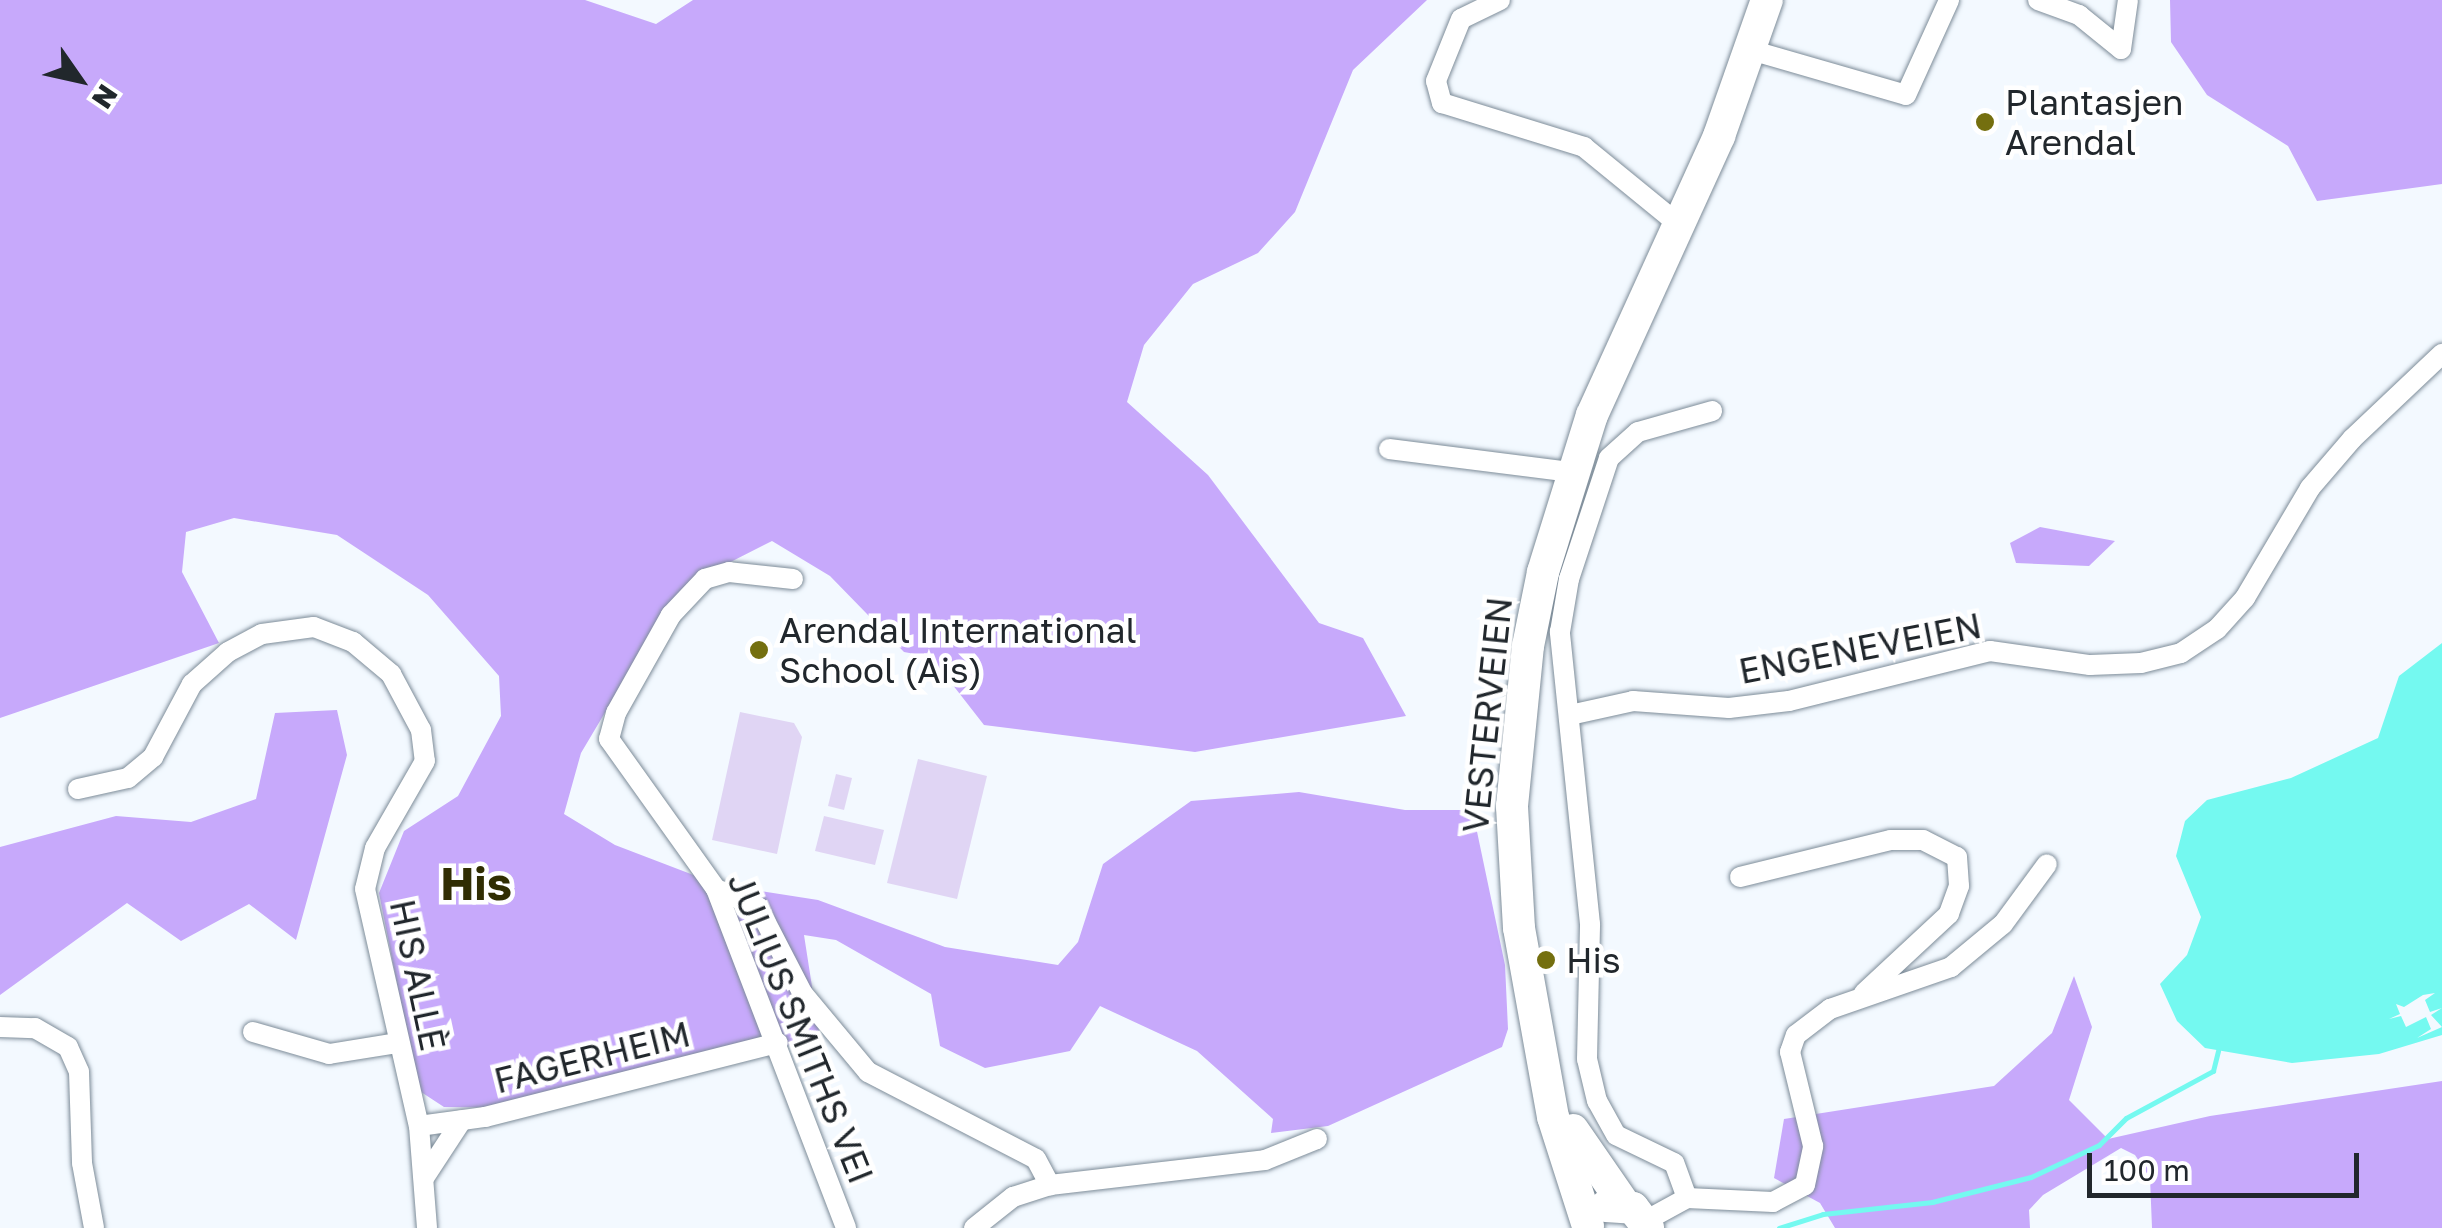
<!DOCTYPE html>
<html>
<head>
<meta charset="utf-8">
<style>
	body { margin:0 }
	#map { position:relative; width:2442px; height:1228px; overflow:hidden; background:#f3f9ff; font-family:"Golos Text",sans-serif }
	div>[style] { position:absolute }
	.green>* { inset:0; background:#e0d5f4 }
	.forest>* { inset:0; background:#c7a9fb }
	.water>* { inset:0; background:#74f9f0 }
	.pier>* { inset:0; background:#f3f9ff }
	.stream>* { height:5px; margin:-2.5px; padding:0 2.5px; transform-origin:2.5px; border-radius:2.5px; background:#74f9f0 }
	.roads { filter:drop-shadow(0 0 2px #7d8c99) drop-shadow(0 0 2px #7d8c99) }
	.minor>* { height:20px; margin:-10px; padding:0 10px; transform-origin:10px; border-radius:10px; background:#fff }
	.primary>* { height:32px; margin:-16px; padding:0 16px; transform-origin:16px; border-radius:16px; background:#fff }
	.dots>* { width:28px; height:28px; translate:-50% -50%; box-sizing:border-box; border:5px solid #fff; border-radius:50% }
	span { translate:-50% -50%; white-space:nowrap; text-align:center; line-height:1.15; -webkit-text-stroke:9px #fff; paint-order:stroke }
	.poi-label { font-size:35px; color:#21272c }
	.left { translate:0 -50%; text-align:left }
	.street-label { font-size:35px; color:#21272c }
	.district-label { font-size:45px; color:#302d02; font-weight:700 }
	.north { position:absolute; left:30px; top:30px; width:100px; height:100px; -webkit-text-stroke:8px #fff; paint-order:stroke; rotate:124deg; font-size:28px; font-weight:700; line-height:40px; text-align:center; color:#21272c }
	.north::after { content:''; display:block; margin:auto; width:35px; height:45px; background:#21272c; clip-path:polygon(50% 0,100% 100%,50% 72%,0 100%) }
	.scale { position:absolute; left:2087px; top:1153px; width:272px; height:45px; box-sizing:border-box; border:5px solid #21272c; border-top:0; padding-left:12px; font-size:30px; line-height:35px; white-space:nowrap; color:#21272c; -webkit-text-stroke:8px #fff; paint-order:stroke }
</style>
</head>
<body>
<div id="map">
	<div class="green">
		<div style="clip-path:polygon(740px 712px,794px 723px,802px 737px,777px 854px,712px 840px)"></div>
		<div style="clip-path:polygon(918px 759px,987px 776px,957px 899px,887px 883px)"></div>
		<div style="clip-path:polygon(836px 774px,852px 778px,844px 810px,828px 806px)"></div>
		<div style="clip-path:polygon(824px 816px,884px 830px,875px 865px,815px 851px)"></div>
	</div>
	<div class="forest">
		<div style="clip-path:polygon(0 0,585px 0,656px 24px,693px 0,1427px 0,1353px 70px,1295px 212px,1258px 253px,1193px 284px,1144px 345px,1127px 402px,1208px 475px,1319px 623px,1363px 638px,1406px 716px,1195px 752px,984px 725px,931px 657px,904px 652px,830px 576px,772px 541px,703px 576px,635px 662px,581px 753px,564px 814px,615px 845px,717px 884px,818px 900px,945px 947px,1058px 965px,1078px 942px,1103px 864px,1191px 801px,1299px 792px,1405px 810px,1464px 810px,1475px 822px,1505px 965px,1508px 1029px,1502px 1047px,1328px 1126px,1271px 1133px,1273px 1119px,1197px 1051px,1100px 1006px,1070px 1051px,985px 1068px,940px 1046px,931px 994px,836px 940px,804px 935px,820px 1038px,527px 1108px,444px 1107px,418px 1090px,379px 893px,404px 831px,458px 796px,501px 716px,499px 676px,428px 595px,337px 535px,234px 518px,186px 532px,182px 572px,219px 643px,0 718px)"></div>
		<div style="clip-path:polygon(2170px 0,2442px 0,2442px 184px,2317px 201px,2288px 146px,2207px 95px,2171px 42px)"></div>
		<div style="clip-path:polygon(2040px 527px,2115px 541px,2089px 566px,2016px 563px,2010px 543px)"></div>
		<div style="clip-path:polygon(337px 710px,347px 755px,296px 940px,249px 904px,181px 941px,127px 903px,0 995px,0 847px,116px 816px,191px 822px,256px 799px,275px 713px)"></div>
		<div style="clip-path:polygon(2074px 976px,2092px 1027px,2069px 1100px,2108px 1139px,2210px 1116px,2442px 1081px,2442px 1228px,2152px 1228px,2150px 1178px,2135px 1155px,2121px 1148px,2043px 1195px,2029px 1210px,2030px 1228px,1835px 1228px,1820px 1203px,1774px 1178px,1784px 1119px,1994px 1086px,2052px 1033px)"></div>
	</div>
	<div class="water">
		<div style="clip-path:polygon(2442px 643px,2442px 1035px,2379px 1054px,2292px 1063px,2205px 1048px,2177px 1021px,2160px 984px,2187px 955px,2201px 917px,2176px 856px,2185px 821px,2207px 800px,2291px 778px,2378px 738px,2399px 676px)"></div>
	</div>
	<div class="pier">
		<div style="clip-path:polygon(2423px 995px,2435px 993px,2425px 1000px,2430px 1012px,2442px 1008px,2431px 1015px,2442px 1027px,2417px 1038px,2431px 1029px,2426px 1017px,2406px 1027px,2401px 1016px,2389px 1019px,2400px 1014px,2396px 1004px,2404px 1007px)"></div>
	</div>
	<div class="stream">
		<div style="left:1779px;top:1228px;width:46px;rotate:-17.7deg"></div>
		<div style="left:1823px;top:1214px;width:110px;rotate:-6.3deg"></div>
		<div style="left:1932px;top:1202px;width:102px;rotate:-14.2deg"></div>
		<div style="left:2031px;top:1177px;width:75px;rotate:-25.2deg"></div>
		<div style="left:2099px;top:1145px;width:38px;rotate:-45deg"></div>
		<div style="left:2126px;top:1118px;width:99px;rotate:-28.4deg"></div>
		<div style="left:2213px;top:1071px;width:21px;rotate:-76deg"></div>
	</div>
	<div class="roads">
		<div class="minor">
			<div style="left:1500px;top:0;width:43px;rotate:154deg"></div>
			<div style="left:1461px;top:19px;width:67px;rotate:112deg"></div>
			<div style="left:1436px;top:81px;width:23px;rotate:75deg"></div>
			<div style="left:1442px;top:103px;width:149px;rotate:17.2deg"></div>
			<div style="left:1584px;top:147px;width:122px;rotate:39.3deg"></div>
			<div style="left:2038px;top:0;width:44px;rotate:20.1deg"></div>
			<div style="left:2079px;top:15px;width:54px;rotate:39deg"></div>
			<div style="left:2121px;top:49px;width:49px;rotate:-81.9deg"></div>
			<div style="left:1754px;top:51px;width:158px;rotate:16.1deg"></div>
			<div style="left:1906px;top:95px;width:104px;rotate:-65.6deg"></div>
			<div style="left:1389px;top:449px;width:184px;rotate:7.2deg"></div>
			<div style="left:793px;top:579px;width:64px;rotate:-173.8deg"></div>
			<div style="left:729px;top:572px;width:25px;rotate:164deg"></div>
			<div style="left:705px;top:579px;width:50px;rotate:133.4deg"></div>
			<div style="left:671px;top:615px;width:112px;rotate:119.3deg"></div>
			<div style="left:616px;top:713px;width:27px;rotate:105deg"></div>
			<div style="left:609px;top:739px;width:184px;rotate:54.5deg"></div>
			<div style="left:716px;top:889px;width:363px;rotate:69deg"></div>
			<div style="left:1570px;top:715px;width:65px;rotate:-12.5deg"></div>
			<div style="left:1633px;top:701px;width:96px;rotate:4.2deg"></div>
			<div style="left:1729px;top:708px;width:60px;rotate:-6.7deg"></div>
			<div style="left:1789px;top:701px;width:207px;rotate:-14deg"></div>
			<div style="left:1990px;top:651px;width:101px;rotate:8deg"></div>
			<div style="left:2090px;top:665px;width:51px;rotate:-2.2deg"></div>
			<div style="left:2141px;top:663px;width:41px;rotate:-14deg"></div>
			<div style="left:2181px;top:653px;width:43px;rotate:-33.7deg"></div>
			<div style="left:2217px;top:629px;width:42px;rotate:-47.9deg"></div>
			<div style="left:2245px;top:598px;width:128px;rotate:-59.4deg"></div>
			<div style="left:2310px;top:488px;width:65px;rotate:-49.4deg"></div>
			<div style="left:2352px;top:439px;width:124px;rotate:-43.4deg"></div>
			<div style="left:78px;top:789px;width:51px;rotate:-12.4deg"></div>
			<div style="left:128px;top:778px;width:33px;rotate:-40deg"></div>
			<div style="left:153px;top:757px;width:83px;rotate:-61.9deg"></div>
			<div style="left:192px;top:684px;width:48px;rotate:-41.6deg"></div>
			<div style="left:228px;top:652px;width:38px;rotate:-28deg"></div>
			<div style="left:262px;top:634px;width:52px;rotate:-7.7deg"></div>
			<div style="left:314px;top:627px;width:42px;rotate:21deg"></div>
			<div style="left:353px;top:642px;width:50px;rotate:40.1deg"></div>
			<div style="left:391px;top:674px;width:64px;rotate:61.8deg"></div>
			<div style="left:421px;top:730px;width:31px;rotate:83deg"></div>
			<div style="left:425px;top:761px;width:100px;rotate:119.9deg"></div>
			<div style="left:375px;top:848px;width:42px;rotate:103.7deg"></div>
			<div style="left:365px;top:889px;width:243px;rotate:77.2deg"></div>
			<div style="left:419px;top:1126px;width:102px;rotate:85.5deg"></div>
			<div style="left:1740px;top:877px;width:155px;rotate:-13.8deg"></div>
			<div style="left:1891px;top:840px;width:32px"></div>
			<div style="left:1923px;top:840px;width:38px;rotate:27deg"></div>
			<div style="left:1957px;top:857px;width:29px;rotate:86deg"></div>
			<div style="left:1959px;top:886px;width:30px;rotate:110deg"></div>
			<div style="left:1949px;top:914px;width:116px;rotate:137.1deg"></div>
			<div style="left:716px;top:889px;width:46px;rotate:23.2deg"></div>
			<div style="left:758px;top:907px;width:98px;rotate:62.7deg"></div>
			<div style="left:803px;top:994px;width:102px;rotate:50.2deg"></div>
			<div style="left:868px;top:1072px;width:189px;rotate:27.4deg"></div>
			<div style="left:1036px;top:1159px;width:30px;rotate:62deg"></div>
			<div style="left:0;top:1027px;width:35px;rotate:2deg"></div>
			<div style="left:35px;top:1028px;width:38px;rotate:30deg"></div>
			<div style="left:68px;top:1047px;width:27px;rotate:66deg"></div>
			<div style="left:79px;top:1072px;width:91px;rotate:88.1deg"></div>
			<div style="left:82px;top:1163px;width:66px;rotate:79.5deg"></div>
			<div style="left:253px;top:1032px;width:79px;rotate:16.1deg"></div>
			<div style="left:329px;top:1054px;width:70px;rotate:-9.1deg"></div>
			<div style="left:419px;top:1126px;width:67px;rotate:-7.8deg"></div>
			<div style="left:485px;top:1117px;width:302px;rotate:-14.2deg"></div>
			<div style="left:424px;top:1178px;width:69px;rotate:-56.8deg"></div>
			<div style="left:1687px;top:1198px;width:37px;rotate:-110deg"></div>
			<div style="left:1674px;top:1163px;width:64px;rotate:-154.2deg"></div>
			<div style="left:1616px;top:1135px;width:39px;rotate:-119deg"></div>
			<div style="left:1597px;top:1101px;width:43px;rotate:-103.4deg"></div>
			<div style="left:1587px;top:1059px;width:135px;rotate:-88.7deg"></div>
			<div style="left:1590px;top:924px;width:294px;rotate:-95.9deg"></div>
			<div style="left:1560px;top:632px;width:54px;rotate:-80.4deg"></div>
			<div style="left:1569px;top:579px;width:127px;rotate:-71.7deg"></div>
			<div style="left:1609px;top:458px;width:39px;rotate:-42deg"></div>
			<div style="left:1638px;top:432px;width:77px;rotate:-15.8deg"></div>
			<div style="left:1645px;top:1221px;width:48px;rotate:-28.7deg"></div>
			<div style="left:1687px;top:1198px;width:86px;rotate:2.7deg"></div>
			<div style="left:1773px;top:1202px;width:36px;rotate:-28deg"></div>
			<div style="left:1805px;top:1185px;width:40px;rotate:-78deg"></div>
			<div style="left:1813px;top:1146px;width:97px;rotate:-103.7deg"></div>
			<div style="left:1790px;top:1052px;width:18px;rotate:-71deg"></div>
			<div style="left:1796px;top:1035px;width:43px;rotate:-37.4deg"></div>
			<div style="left:1830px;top:1009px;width:128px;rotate:-19.1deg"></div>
			<div style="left:1951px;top:967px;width:67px;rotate:-39.6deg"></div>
			<div style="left:2003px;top:924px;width:74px;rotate:-53.7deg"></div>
			<div style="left:974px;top:1228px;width:50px;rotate:-38.5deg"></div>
			<div style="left:1013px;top:1197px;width:39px;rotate:-18deg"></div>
			<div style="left:1050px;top:1185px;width:216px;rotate:-6.6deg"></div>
			<div style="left:1265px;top:1160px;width:56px;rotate:-22deg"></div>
		</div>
		<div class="primary">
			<div style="left:1573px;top:1130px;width:90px;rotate:55.4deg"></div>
			<div style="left:1606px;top:1206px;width:27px;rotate:4deg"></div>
			<div style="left:1633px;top:1208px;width:25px;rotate:53deg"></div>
			<div style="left:1588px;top:1226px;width:114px;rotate:-107.8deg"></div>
			<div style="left:1553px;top:1117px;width:192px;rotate:-100.2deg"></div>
			<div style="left:1519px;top:928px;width:122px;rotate:-93.3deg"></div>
			<div style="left:1512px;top:806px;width:161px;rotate:-84.3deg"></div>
			<div style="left:1528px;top:646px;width:76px;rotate:-78.5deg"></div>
			<div style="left:1543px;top:572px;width:164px;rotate:-72.7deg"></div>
			<div style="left:1592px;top:415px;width:307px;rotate:-65.5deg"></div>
			<div style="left:1719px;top:136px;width:144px;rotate:-70.6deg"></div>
		</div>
	</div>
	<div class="dots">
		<div style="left:1985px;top:122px;background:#746f0f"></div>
		<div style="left:759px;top:650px;background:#746f0f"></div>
		<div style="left:1546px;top:960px;background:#746f0f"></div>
	</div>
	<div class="poi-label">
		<span class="left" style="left:2005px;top:122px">Plantasjen<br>Arendal</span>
		<span class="left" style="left:779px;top:650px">Arendal International<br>School (Ais)</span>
		<span class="left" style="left:1566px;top:960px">His</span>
	</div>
	<div class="street-label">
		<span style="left:1860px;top:648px;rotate:-11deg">ENGENEVEIEN</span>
		<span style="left:1487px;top:715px;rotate:-84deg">VESTERVEIEN</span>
		<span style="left:418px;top:975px;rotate:78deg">HIS ALLÈ</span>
		<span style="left:801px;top:1028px;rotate:68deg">JULIUS SMITHS VEI</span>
		<span style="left:592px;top:1057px;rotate:-14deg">FAGERHEIM</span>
	</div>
	<div class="district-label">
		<span style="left:476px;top:884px">His</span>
	</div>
	<div class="north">N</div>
	<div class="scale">100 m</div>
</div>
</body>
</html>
